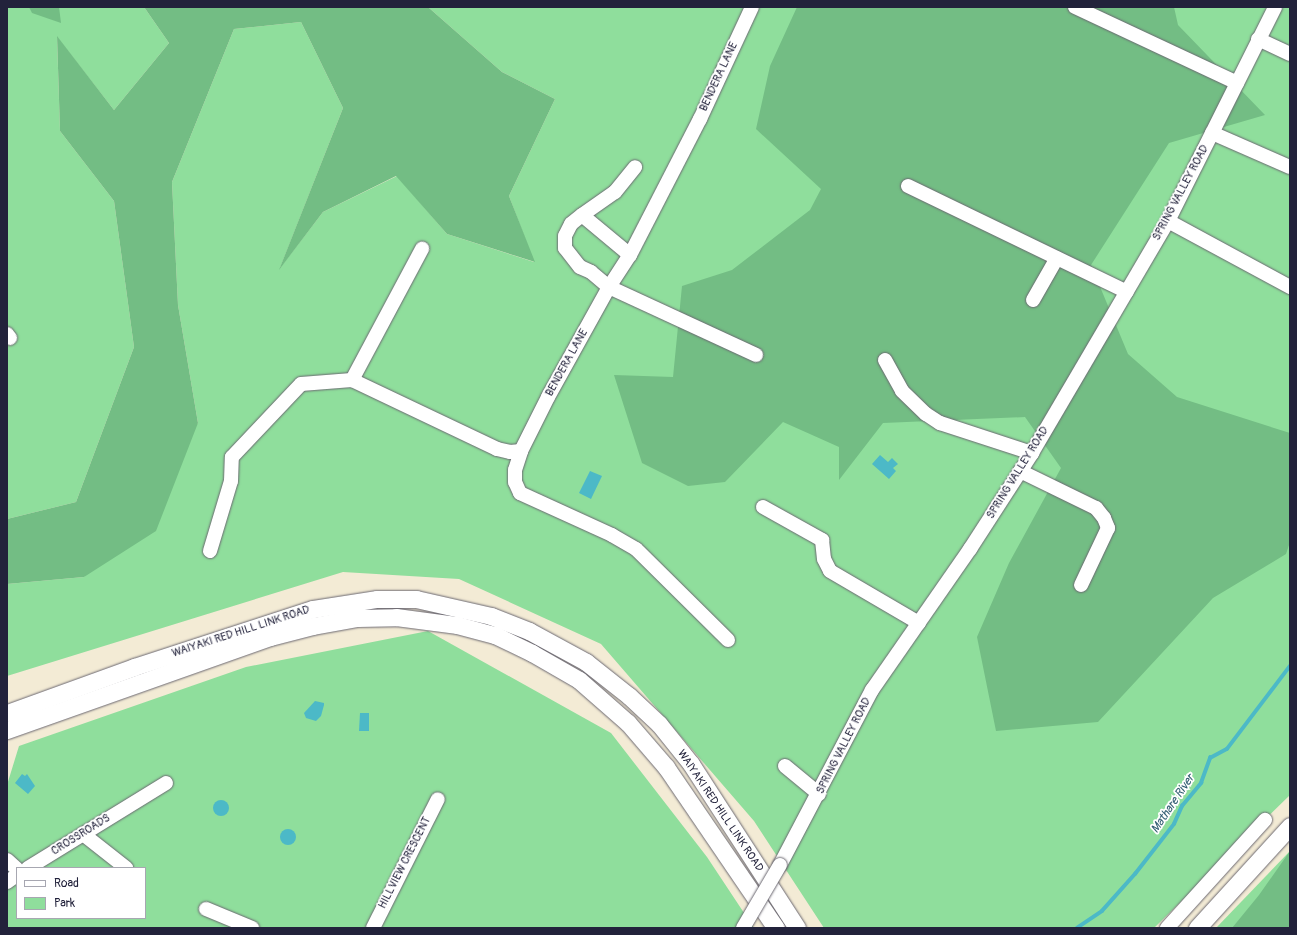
<!DOCTYPE html>
<html>
<head>
<meta charset="utf-8">
<style>
	body { margin:0 }
	#map { position:relative; width:1297px; height:935px; overflow:hidden; background:#f3ebd5; font-family:Pangolin,sans-serif }
	div>[style] { position:absolute }
	.green>* { inset:0; background:#8fde9c }
	.forest>* { inset:0; background:#73bd84 }
	.water>* { inset:0; background:#4cb9c7 }
	.round { border-radius:50% }
	.stream>* { height:3.5px; margin:-1.75px; padding:0 1.75px; transform-origin:1.75px; border-radius:1.75px; background:#4cb9c7 }
	.roads { filter:drop-shadow(0 0 1px #6b6871) drop-shadow(0 0 1px #6b6871) }
	.minor>* { height:14px; margin:-7px; padding:0 7px; transform-origin:7px; border-radius:7px; background:#fff }
	.major>* { height:17px; margin:-8.5px; padding:0 8.5px; transform-origin:8.5px; border-radius:8.5px; background:#fff }
	.bridges { filter:drop-shadow(0 0 1px #6b6871) drop-shadow(0 0 1px #6b6871) }
	.minor-bridge>* { height:14px; margin:-7px; padding:0 7px; transform-origin:7px; border-radius:7px; background:#fff }
	span { translate:-50% -50%; white-space:nowrap; text-align:center; line-height:1.15; -webkit-text-stroke:3.5px #fff; paint-order:stroke }
	.street-label { font-size:11px; color:#22223b }
	.water-label { font-size:12px; color:#335e73; font-style:italic }
	.frame { position:absolute; inset:0; border:8px solid #22223b; pointer-events:none }
	.legend { position:absolute; left:16px; top:867px; width:130px; height:52px; box-sizing:border-box; background:#fff; border:1px solid #a7a7b1; margin:0; padding:5px 7px; list-style:none; font-size:12px; color:#22223b }
	.legend li { display:flex; align-items:center; gap:8px; height:20px }
	.legend b { width:20px; border:1px solid #a7a7b1 }
</style>
</head>
<body>
<div id="map">
	<div class="green">
		<div style="clip-path:polygon(7px 7px,144px 7px,169px 43px,114px 110px,57px 37px,60px 131px,114px 201px,134px 347px,76px 502px,7px 519px)"></div>
		<div style="clip-path:polygon(428px 7px,1290px 7px,1290px 795px,1154px 928px,824px 928px,754px 821px,601px 644px,459px 579px,343px 572px,7px 676px,7px 584px,84px 577px,198px 423px,178px 305px,172px 182px,234px 29px,301px 22px,343px 108px,280px 268px,323px 212px,397px 176px,447px 234px,534px 262px,509px 196px,555px 99px,502px 72px)"></div>
		<div style="clip-path:polygon(evenodd,428px 631px,611px 733px,707px 857px,754px 928px,7px 928px,7px 785px,19px 746px,246px 667px,428px 631px,17px 868px,145px 868px,145px 918px,17px 918px,17px 868px)"></div>
		<div style="clip-path:polygon(1290px 851px,1290px 928px,1216px 928px)"></div>
	</div>
	<div class="forest">
		<div style="clip-path:polygon(29px 7px,59px 7px,61px 23px,32px 13px)"></div>
		<div style="clip-path:polygon(144px 7px,428px 7px,502px 72px,555px 99px,509px 196px,535px 262px,447px 234px,396px 176px,323px 212px,279px 270px,343px 108px,301px 22px,234px 29px,172px 182px,178px 305px,198px 423px,156px 531px,84px 577px,7px 584px,7px 519px,76px 502px,134px 347px,114px 201px,60px 131px,57px 36px,114px 110px,169px 43px)"></div>
		<div style="clip-path:polygon(797px 7px,1174px 7px,1178px 25px,1265px 115px,1169px 143px,1091px 265px,1128px 354px,1177px 397px,1290px 433px,1290px 542px,1286px 554px,1213px 598px,1098px 722px,996px 731px,977px 637px,1009px 563px,1061px 468px,1025px 417px,883px 423px,839px 480px,839px 447px,783px 422px,725px 482px,688px 486px,642px 463px,614px 375px,673px 377px,682px 286px,732px 270px,810px 210px,821px 189px,756px 129px,770px 66px)"></div>
		<div style="clip-path:polygon(1290px 851px,1290px 928px,1232px 928px,1259px 895px)"></div>
	</div>
	<div class="water">
		<div style="clip-path:polygon(880px 455px,888px 462px,892px 458px,898px 464px,893px 468px,896px 471px,889px 479px,872px 464px)"></div>
		<div style="clip-path:polygon(590px 471px,602px 476px,591px 499px,579px 493px)"></div>
		<div style="clip-path:polygon(315px 701px,324px 703px,324px 705px,321px 716px,316px 721px,306px 718px,304px 713px)"></div>
		<div style="clip-path:polygon(360px 713px,369px 713px,369px 731px,359px 731px)"></div>
		<div style="clip-path:polygon(22px 774px,25px 776px,27px 774px,35px 786px,28px 794px,15px 783px)"></div>
		<div class="round" style="left:213px;top:800px;width:16px;height:16px"></div>
		<div class="round" style="left:280px;top:829px;width:16px;height:16px"></div>
	</div>
	<div class="stream">
		<div style="left:1077px;top:928px;width:30px;rotate:-34deg"></div>
		<div style="left:1102px;top:911px;width:50px;rotate:-48.3deg"></div>
		<div style="left:1135px;top:874px;width:63px;rotate:-52deg"></div>
		<div style="left:1174px;top:824px;width:20px;rotate:-66deg"></div>
		<div style="left:1182px;top:806px;width:30px;rotate:-50deg"></div>
		<div style="left:1201px;top:783px;width:27px;rotate:-70deg"></div>
		<div style="left:1210px;top:758px;width:19px;rotate:-28deg"></div>
		<div style="left:1227px;top:749px;width:104px;rotate:-52.8deg"></div>
	</div>
	<div class="roads">
		<div class="minor">
			<div style="left:1075px;top:7px;width:179px;rotate:25.1deg"></div>
			<div style="left:1258px;top:39px;width:35px;rotate:25deg"></div>
			<div style="left:1212px;top:133px;width:85px;rotate:23.6deg"></div>
			<div style="left:908px;top:186px;width:243px;rotate:25.8deg"></div>
			<div style="left:582px;top:215px;width:14px;rotate:141deg"></div>
			<div style="left:571px;top:224px;width:13px;rotate:117deg"></div>
			<div style="left:565px;top:236px;width:12px;rotate:90deg"></div>
			<div style="left:565px;top:248px;width:24px;rotate:52deg"></div>
			<div style="left:580px;top:267px;width:12px;rotate:24deg"></div>
			<div style="left:591px;top:272px;width:23px;rotate:40deg"></div>
			<div style="left:609px;top:287px;width:162px;rotate:24.8deg"></div>
			<div style="left:1168px;top:221px;width:139px;rotate:28.4deg"></div>
			<div style="left:630px;top:255px;width:62px;rotate:-140.2deg"></div>
			<div style="left:582px;top:215px;width:40px;rotate:-34.9deg"></div>
			<div style="left:615px;top:192px;width:32px;rotate:-51deg"></div>
			<div style="left:1033px;top:300px;width:48px;rotate:-60.3deg"></div>
			<div style="left:7px;top:334px;width:5px;rotate:53deg"></div>
			<div style="left:885px;top:360px;width:35px;rotate:61deg"></div>
			<div style="left:902px;top:391px;width:33px;rotate:44deg"></div>
			<div style="left:926px;top:414px;width:17px;rotate:33deg"></div>
			<div style="left:940px;top:423px;width:97px;rotate:18.1deg"></div>
			<div style="left:352px;top:380px;width:161px;rotate:25.4deg"></div>
			<div style="left:497px;top:449px;width:13px;rotate:13deg"></div>
			<div style="left:510px;top:452px;width:11px;rotate:-5deg"></div>
			<div style="left:1020px;top:471px;width:85px;rotate:26deg"></div>
			<div style="left:1096px;top:508px;width:13px;rotate:51deg"></div>
			<div style="left:1104px;top:518px;width:11px;rotate:68deg"></div>
			<div style="left:1108px;top:528px;width:63px;rotate:115.3deg"></div>
			<div style="left:763px;top:507px;width:68px;rotate:29.2deg"></div>
			<div style="left:822px;top:540px;width:19px;rotate:84deg"></div>
			<div style="left:824px;top:559px;width:13px;rotate:63deg"></div>
			<div style="left:830px;top:571px;width:103px;rotate:30.3deg"></div>
			<div style="left:210px;top:551px;width:73px;rotate:-73.3deg"></div>
			<div style="left:231px;top:481px;width:24px;rotate:-88deg"></div>
			<div style="left:232px;top:457px;width:100px;rotate:-46.6deg"></div>
			<div style="left:301px;top:384px;width:51px;rotate:-4.5deg"></div>
			<div style="left:352px;top:380px;width:149px;rotate:-61.9deg"></div>
			<div style="left:728px;top:640px;width:129px;rotate:-135.3deg"></div>
			<div style="left:636px;top:549px;width:28px;rotate:-150deg"></div>
			<div style="left:612px;top:535px;width:101px;rotate:-155.5deg"></div>
			<div style="left:520px;top:493px;width:12px;rotate:-114deg"></div>
			<div style="left:515px;top:482px;width:12px;rotate:-90deg"></div>
			<div style="left:515px;top:470px;width:20px;rotate:-72deg"></div>
			<div style="left:521px;top:451px;width:60px;rotate:-63.4deg"></div>
			<div style="left:548px;top:397px;width:126px;rotate:-61deg"></div>
			<div style="left:609px;top:287px;width:38px;rotate:-57deg"></div>
			<div style="left:630px;top:255px;width:153px;rotate:-62.8deg"></div>
			<div style="left:700px;top:119px;width:123px;rotate:-65.1deg"></div>
			<div style="left:785px;top:766px;width:44px;rotate:39.5deg"></div>
			<div style="left:83px;top:834px;width:55px;rotate:38.3deg"></div>
			<div style="left:7px;top:860px;width:13px;rotate:42deg"></div>
			<div style="left:780px;top:865px;width:198px;rotate:-62.3deg"></div>
			<div style="left:872px;top:690px;width:172px;rotate:-55.2deg"></div>
			<div style="left:970px;top:549px;width:114px;rotate:-57.1deg"></div>
			<div style="left:1032px;top:453px;width:269px;rotate:-59.6deg"></div>
			<div style="left:1168px;top:221px;width:239px;rotate:-63.4deg"></div>
			<div style="left:28px;top:868px;width:162px;rotate:-31.6deg"></div>
			<div style="left:7px;top:882px;width:12px;rotate:-35deg"></div>
			<div style="left:206px;top:909px;width:50px;rotate:22.4deg"></div>
			<div style="left:373px;top:928px;width:144px;rotate:-63.3deg"></div>
			<div style="left:1167px;top:928px;width:146px;rotate:-47.8deg"></div>
		</div>
		<div class="major">
			<div style="left:7px;top:713px;width:135px;rotate:-19.9deg"></div>
			<div style="left:134px;top:667px;width:188px;rotate:-18deg"></div>
			<div style="left:313px;top:609px;width:65px;rotate:-8.9deg"></div>
			<div style="left:377px;top:599px;width:39px"></div>
			<div style="left:416px;top:599px;width:77px;rotate:12.8deg"></div>
			<div style="left:491px;top:616px;width:41px;rotate:21.5deg"></div>
			<div style="left:529px;top:631px;width:65px;rotate:28.5deg"></div>
			<div style="left:586px;top:662px;width:55px;rotate:38.3deg"></div>
			<div style="left:629px;top:696px;width:41px;rotate:43deg"></div>
			<div style="left:659px;top:724px;width:51px;rotate:51.3deg"></div>
			<div style="left:691px;top:764px;width:195px;rotate:57.1deg"></div>
			<div style="left:7px;top:730px;width:279px;rotate:-19.5deg"></div>
			<div style="left:270px;top:637px;width:44px;rotate:-14.3deg"></div>
			<div style="left:313px;top:626px;width:45px;rotate:-10.3deg"></div>
			<div style="left:357px;top:618px;width:39px;rotate:-1deg"></div>
			<div style="left:396px;top:617px;width:62px;rotate:7.5deg"></div>
			<div style="left:457px;top:625px;width:39px;rotate:15deg"></div>
			<div style="left:495px;top:635px;width:41px;rotate:25.9deg"></div>
			<div style="left:532px;top:653px;width:54px;rotate:29.9deg"></div>
			<div style="left:579px;top:680px;width:65px;rotate:41.3deg"></div>
			<div style="left:628px;top:723px;width:58px;rotate:49.2deg"></div>
			<div style="left:666px;top:767px;width:195px;rotate:55.7deg"></div>
			<div style="left:1197px;top:928px;width:138px;rotate:-47.6deg"></div>
		</div>
	</div>
	<div class="bridges">
		<div class="minor-bridge">
			<div style="left:743px;top:928px;width:73px;rotate:-59.6deg"></div>
		</div>
	</div>
	<div class="street-label">
		<span style="left:719px;top:77px;rotate:-65deg">BENDERA LANE</span>
		<span style="left:1181px;top:193px;rotate:-62deg">SPRING VALLEY ROAD</span>
		<span style="left:567px;top:363px;rotate:-61deg">BENDERA LANE</span>
		<span style="left:1018px;top:473px;rotate:-58deg">SPRING VALLEY ROAD</span>
		<span style="left:241px;top:632px;rotate:-18deg">WAIYAKI RED HILL LINK ROAD</span>
		<span style="left:844px;top:746px;rotate:-63deg">SPRING VALLEY ROAD</span>
		<span style="left:720px;top:811px;rotate:56deg">WAIYAKI RED HILL LINK ROAD</span>
		<span style="left:81px;top:835px;rotate:-32deg">CROSSROADS</span>
		<span style="left:405px;top:863px;rotate:-63deg">HILLVIEW CRESCENT</span>
	</div>
	<div class="water-label">
		<span style="left:1173px;top:804px;rotate:-56deg">Mathare River</span>
	</div>
	<div class="frame"></div>
	<ul class="legend">
	<li><b style="height:5px;background:#fff"></b>Road</li>
	<li><b style="height:11px;background:#8fde9c"></b>Park</li>
	</ul>
</div>
</body>
</html>
